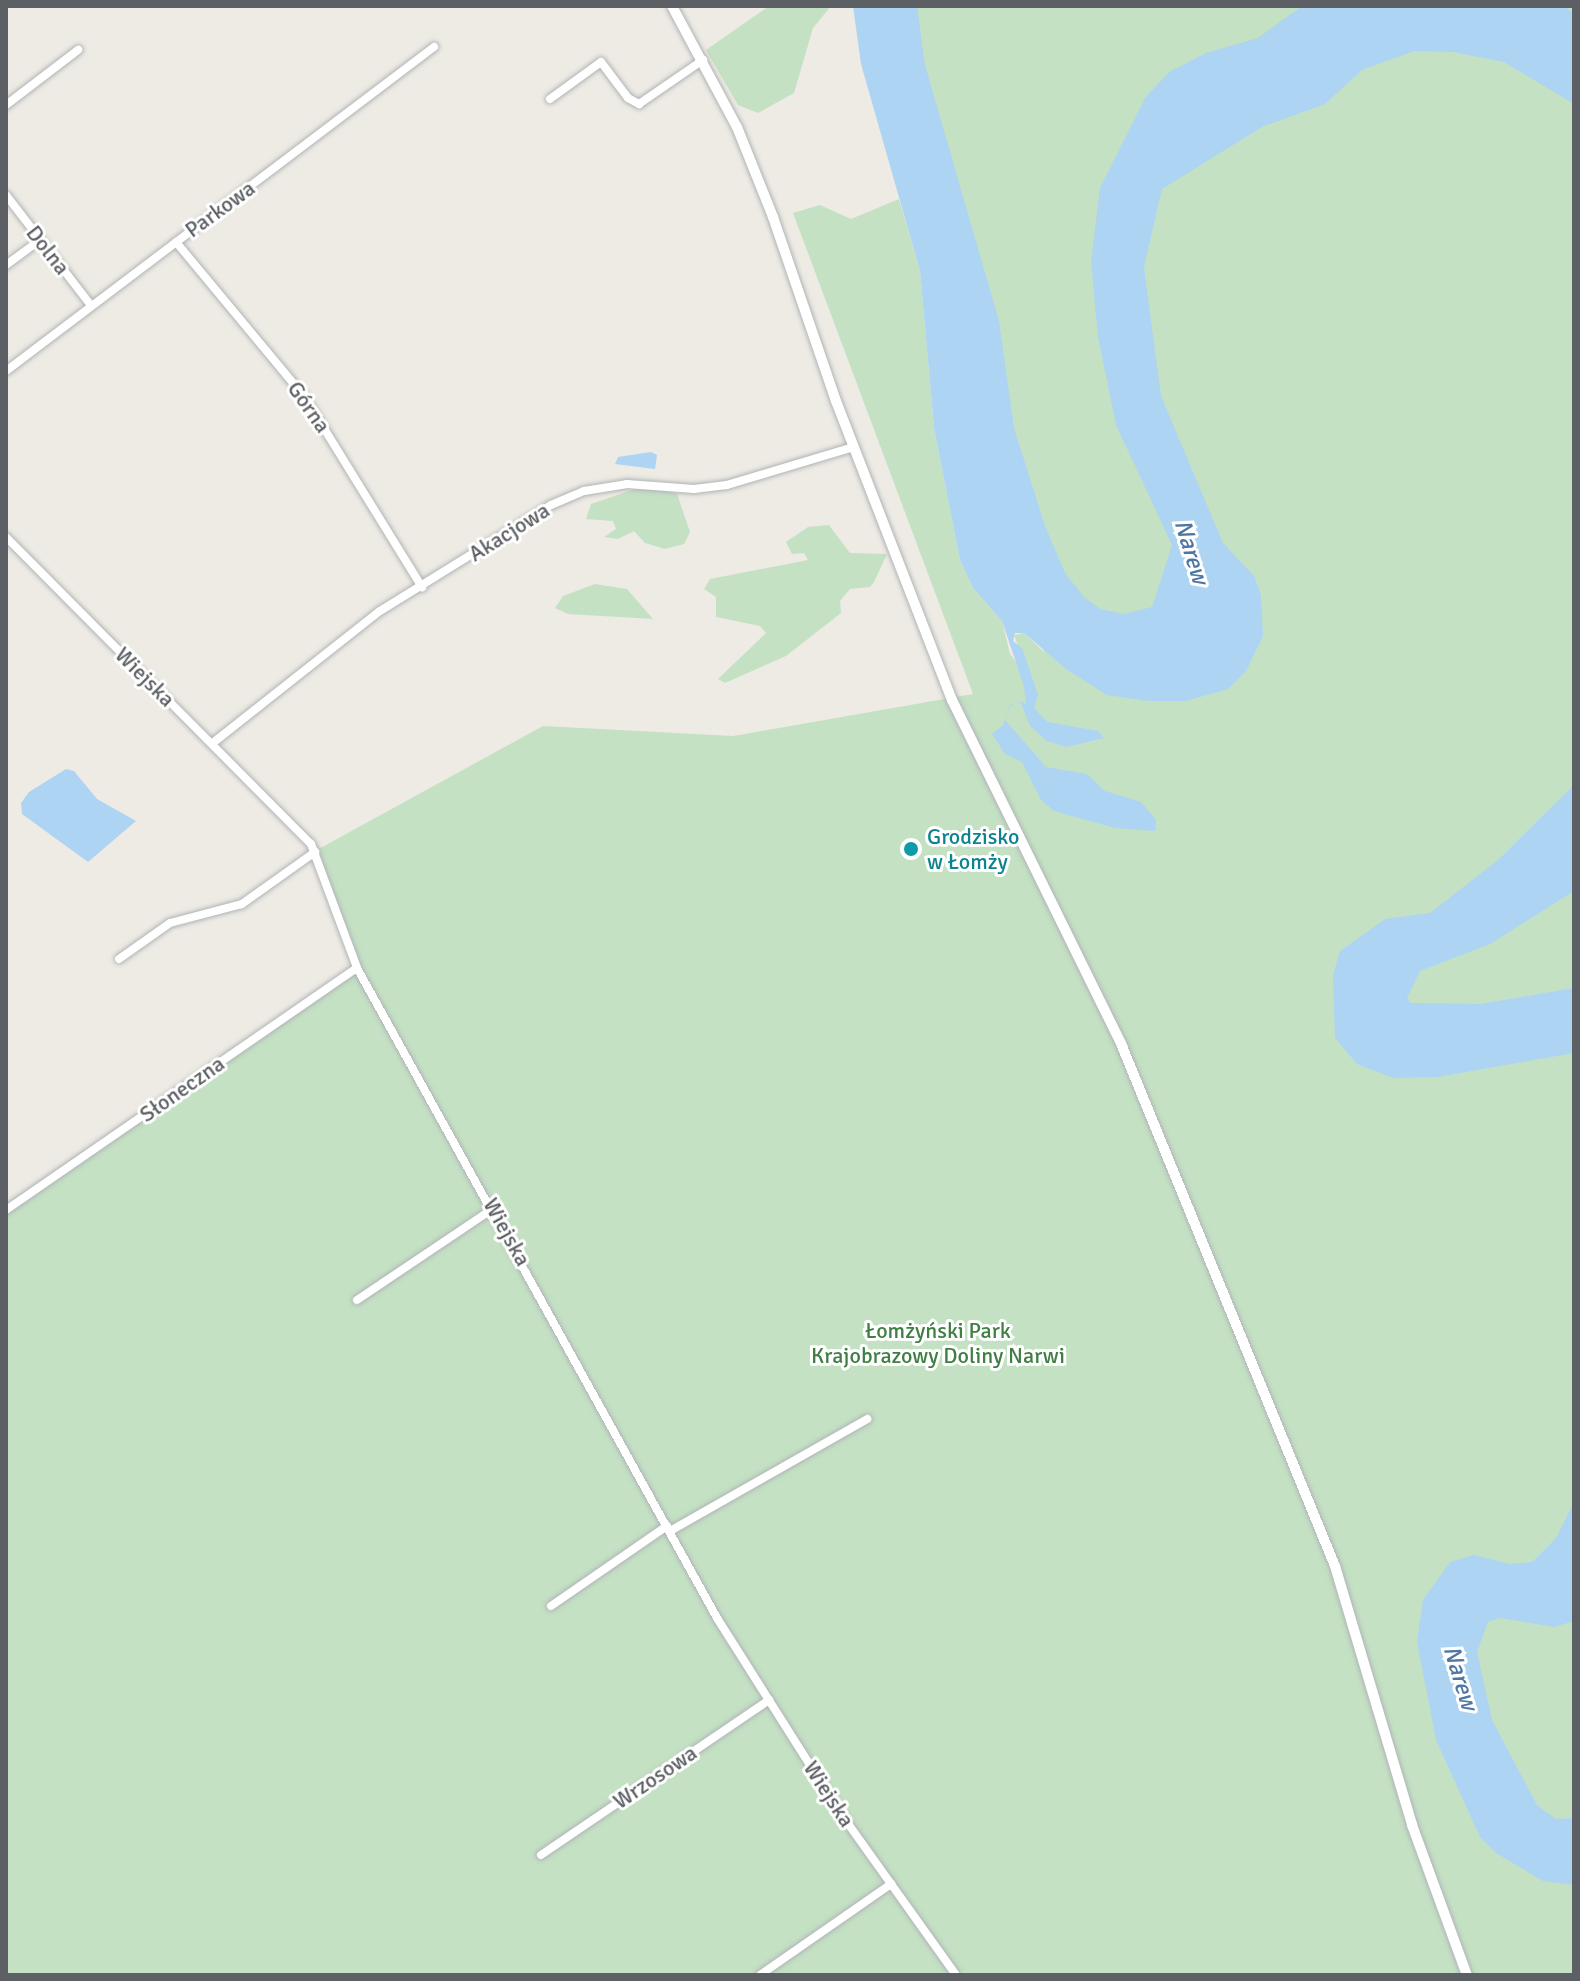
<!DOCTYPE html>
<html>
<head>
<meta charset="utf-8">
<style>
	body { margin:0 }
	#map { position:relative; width:1580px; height:1981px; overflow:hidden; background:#edebe4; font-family:Signika,sans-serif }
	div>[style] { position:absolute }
	.green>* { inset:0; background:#c4e1c4 }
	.water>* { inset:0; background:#add4f3 }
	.roads { filter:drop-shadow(0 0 2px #b1b4b7) drop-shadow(0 0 2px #b1b4b7) }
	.minor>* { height:8px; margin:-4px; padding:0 4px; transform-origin:4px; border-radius:4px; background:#fff }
	.tertiary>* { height:10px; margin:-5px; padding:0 5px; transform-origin:5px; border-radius:5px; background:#fff }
	.dots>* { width:22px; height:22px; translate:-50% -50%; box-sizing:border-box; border:4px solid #fff; border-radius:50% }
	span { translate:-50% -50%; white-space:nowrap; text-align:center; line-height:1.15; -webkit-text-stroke:6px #fff; paint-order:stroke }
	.street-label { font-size:22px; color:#5c5f63 }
	.culture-label { font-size:22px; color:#0d838f }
	.left { translate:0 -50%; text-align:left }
	.park-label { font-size:22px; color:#407e44 }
	.water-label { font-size:24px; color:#4d76a3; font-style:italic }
	.frame { position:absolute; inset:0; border:8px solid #5c5f63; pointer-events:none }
</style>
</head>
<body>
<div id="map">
	<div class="green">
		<div style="clip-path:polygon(769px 6px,831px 6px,813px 28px,794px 93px,758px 113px,738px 105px,706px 50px)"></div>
		<div style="clip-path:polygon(898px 6px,1574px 6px,1574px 1975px,6px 1975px,6px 1204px,359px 962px,315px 851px,543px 726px,733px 736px,973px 694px,793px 213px,820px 205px,851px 219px,899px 199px,920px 271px,934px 428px,960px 560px,973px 588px,1002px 621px,1010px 654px,1032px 683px,1014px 635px,1024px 633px,1044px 652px)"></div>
		<div style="clip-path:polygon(660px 488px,677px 494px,690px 532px,684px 544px,665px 549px,645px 543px,634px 531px,618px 539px,604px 537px,616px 529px,613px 521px,586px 519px,591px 504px,635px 489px)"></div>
		<div style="clip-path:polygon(829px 525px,850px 553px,887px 554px,874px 582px,870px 587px,850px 589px,840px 601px,841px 613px,786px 656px,725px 683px,718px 679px,766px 633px,760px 626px,716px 617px,716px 597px,704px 589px,710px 579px,808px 560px,804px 553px,792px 554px,786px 542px,808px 527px)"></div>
		<div style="clip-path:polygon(595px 584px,627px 589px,653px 619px,568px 614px,555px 608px,563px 596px)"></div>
	</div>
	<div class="water">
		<div style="clip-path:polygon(853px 6px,917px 6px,925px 65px,999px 321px,1014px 428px,1045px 526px,1065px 573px,1084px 597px,1100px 609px,1124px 614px,1152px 607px,1172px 545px,1116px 425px,1098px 337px,1091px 262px,1100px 188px,1145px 98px,1169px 72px,1206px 53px,1258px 38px,1302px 6px,1564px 6px,1574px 14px,1574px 104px,1504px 62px,1453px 52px,1414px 51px,1362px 70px,1325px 104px,1262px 127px,1162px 189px,1144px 267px,1161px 396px,1223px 543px,1254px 576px,1261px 595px,1263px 636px,1246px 671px,1228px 689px,1186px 701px,1149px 701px,1107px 695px,1066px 669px,1024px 633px,1015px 633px,1013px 641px,1022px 648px,1038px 695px,1034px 708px,1048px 722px,1098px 731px,1104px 738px,1066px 747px,1047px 741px,1030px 726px,1020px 701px,1010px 706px,1005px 720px,1046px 767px,1087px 774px,1105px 791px,1141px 802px,1156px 820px,1155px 831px,1115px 828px,1054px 811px,1041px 800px,1022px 762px,1005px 754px,992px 734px,1003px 725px,1010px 705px,1020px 701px,1026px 704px,1024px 686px,1002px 621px,973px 588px,960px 560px,934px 428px,920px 271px,861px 64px)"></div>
		<div style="clip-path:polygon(651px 452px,657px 455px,655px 469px,615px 464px,618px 457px)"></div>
		<div style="clip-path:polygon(66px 769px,74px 771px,97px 799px,136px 821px,88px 862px,22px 814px,21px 803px,29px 792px)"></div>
		<div style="clip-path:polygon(1574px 785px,1574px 891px,1490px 944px,1420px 971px,1407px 998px,1411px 1003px,1480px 1004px,1574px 988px,1574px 1053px,1437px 1077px,1393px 1078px,1357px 1064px,1335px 1038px,1333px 975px,1340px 951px,1385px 919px,1430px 913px,1498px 860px)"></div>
		<div style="clip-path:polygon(1574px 1502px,1574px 1621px,1554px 1627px,1500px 1618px,1488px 1622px,1477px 1652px,1492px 1720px,1537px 1805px,1556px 1819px,1574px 1818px,1574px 1885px,1543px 1881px,1496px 1853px,1480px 1837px,1436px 1740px,1417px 1642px,1423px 1600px,1450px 1562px,1474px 1555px,1510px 1564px,1532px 1562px,1556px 1538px)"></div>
	</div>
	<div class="roads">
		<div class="minor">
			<div style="left:550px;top:99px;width:63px;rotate:-36deg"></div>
			<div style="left:601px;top:62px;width:45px;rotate:53.1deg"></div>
			<div style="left:628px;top:98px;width:13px;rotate:29deg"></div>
			<div style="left:639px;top:104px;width:78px;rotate:-34.5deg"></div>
			<div style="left:6px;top:105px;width:91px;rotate:-37.4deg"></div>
			<div style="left:6px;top:195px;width:138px;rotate:52.4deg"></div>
			<div style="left:176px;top:242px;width:200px;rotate:50.3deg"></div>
			<div style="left:304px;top:396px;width:225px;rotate:58.3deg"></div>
			<div style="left:6px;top:265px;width:42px;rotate:-36.3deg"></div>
			<div style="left:6px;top:371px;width:537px;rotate:-37.13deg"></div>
			<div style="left:6px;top:537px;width:433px;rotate:45.2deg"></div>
			<div style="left:311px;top:844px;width:132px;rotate:69.6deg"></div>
			<div style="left:357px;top:968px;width:743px;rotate:61.02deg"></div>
			<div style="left:717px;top:1618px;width:228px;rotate:57.7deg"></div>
			<div style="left:839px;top:1811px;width:201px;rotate:54.5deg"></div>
			<div style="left:214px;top:742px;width:211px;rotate:-38.3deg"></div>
			<div style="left:380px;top:611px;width:201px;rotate:-31.8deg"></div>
			<div style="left:551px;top:505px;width:36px;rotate:-23deg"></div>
			<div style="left:584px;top:491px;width:44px;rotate:-9.2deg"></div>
			<div style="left:627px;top:484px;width:67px;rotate:4.3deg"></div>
			<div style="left:694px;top:489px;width:33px;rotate:-7deg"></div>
			<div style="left:727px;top:485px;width:133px;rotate:-16.7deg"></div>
			<div style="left:119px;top:959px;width:62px;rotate:-35.2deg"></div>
			<div style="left:170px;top:923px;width:74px;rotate:-14.8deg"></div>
			<div style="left:242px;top:904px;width:90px;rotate:-35.5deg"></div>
			<div style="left:6px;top:1210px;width:426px;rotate:-34.6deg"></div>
			<div style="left:357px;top:1300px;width:165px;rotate:-33.9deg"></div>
			<div style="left:670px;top:1531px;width:227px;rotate:-29.6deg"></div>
			<div style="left:551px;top:1606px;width:141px;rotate:-34.6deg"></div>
			<div style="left:541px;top:1855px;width:276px;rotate:-34.2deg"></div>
			<div style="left:760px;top:1975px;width:160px;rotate:-34.8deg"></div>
		</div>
		<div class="tertiary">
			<div style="left:672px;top:6px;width:137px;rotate:61.8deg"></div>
			<div style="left:737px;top:127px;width:97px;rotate:68.2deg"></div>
			<div style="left:773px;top:217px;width:194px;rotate:71.1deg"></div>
			<div style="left:836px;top:401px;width:321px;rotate:68.8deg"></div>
			<div style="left:952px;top:700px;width:386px;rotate:63.8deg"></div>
			<div style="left:1122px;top:1046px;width:562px;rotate:67.73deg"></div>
			<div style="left:1335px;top:1566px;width:270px;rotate:73.4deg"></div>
			<div style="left:1412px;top:1825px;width:160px;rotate:69.9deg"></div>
		</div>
	</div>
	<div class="dots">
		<div style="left:911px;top:849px;background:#0f9aa8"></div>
	</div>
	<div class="street-label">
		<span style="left:220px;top:209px;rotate:-36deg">Parkowa</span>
		<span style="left:48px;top:250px;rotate:52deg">Dolna</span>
		<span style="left:309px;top:407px;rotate:55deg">Górna</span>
		<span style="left:509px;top:532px;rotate:-32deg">Akacjowa</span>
		<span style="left:145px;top:677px;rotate:45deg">Wiejska</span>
		<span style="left:182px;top:1089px;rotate:-35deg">Słoneczna</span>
		<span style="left:507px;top:1232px;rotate:61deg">Wiejska</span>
		<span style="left:655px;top:1777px;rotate:-34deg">Wrzosowa</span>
		<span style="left:829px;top:1794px;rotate:57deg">Wiejska</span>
	</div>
	<div class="culture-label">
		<span class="left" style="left:927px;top:849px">Grodzisko<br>w Łomży</span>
	</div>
	<div class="park-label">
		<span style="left:938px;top:1343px">Łomżyński Park<br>Krajobrazowy Doliny Narwi</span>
	</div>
	<div class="water-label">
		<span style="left:1191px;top:552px;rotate:73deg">Narew</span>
		<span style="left:1460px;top:1678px;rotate:73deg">Narew</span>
	</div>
	<div class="frame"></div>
</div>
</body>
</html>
